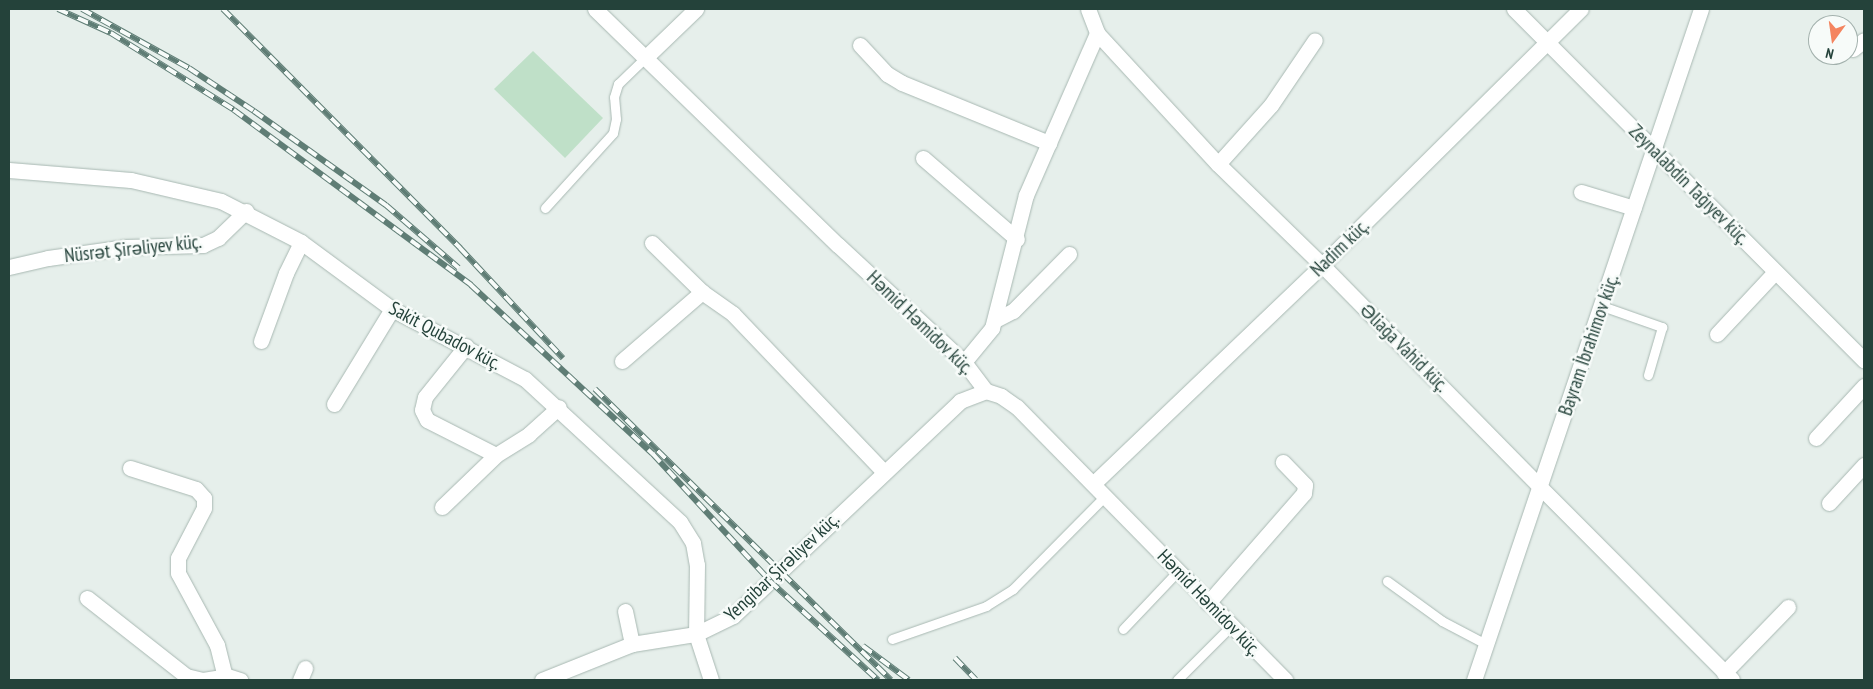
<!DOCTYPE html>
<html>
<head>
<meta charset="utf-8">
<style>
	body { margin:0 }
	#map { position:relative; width:1873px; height:689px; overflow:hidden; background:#e6efeb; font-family:"PT Sans Narrow",sans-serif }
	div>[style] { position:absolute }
	.green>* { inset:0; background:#bfe0c8 }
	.roads { filter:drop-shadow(0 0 1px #a8b8b2) drop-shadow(0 0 1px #a8b8b2) }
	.service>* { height:9px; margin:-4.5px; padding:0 4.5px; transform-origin:4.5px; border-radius:4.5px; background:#fff }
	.minor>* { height:15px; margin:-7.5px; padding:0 7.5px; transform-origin:7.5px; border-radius:7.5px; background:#fff }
	.tertiary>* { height:15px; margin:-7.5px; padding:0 7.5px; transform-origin:7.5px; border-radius:7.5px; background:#fff }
	.secondary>* { height:15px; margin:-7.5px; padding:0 7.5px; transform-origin:7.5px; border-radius:7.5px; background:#fff }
	.rail>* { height:5.5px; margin-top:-2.75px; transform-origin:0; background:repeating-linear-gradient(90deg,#f7fbf9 0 11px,#5f7d75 0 22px); box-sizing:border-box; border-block:1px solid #5f7d75 }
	span { translate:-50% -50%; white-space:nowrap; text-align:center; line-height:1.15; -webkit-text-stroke:5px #f7fbf9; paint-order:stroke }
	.street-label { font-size:19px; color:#24423a }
	.frame { position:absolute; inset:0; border:10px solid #24423a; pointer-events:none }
	.north { position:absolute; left:1808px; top:15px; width:50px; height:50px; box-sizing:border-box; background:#f7fbf9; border:1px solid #a3b1ad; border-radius:50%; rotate:194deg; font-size:14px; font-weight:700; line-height:20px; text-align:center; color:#24423a }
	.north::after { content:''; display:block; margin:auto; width:18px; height:22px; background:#f4845f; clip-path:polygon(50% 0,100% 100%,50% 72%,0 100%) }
</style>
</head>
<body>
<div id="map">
	<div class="green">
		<div style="clip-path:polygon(533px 51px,603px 118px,565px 158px,494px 89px)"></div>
	</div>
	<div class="roads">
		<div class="service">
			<div style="left:545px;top:208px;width:101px;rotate:-47.8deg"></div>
			<div style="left:613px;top:133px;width:14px;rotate:-78deg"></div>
			<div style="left:616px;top:119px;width:22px;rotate:-95deg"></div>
			<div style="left:614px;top:97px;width:14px;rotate:-73deg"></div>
			<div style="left:618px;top:84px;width:37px;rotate:-44deg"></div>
			<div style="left:1602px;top:306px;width:64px;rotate:19.3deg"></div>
			<div style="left:1662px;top:327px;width:50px;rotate:106.3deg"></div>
			<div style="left:1387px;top:581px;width:68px;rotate:36deg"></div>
			<div style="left:1442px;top:621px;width:50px;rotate:27.6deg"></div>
			<div style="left:1123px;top:629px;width:79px;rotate:-46.5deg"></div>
			<div style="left:892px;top:639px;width:100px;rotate:-19.3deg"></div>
			<div style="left:986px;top:606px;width:32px;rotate:-32deg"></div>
			<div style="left:1013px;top:589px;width:132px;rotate:-45.3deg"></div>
			<div style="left:1177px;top:680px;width:76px;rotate:-45deg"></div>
		</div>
		<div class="minor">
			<div style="left:595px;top:9px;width:339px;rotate:44.2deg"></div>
			<div style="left:838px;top:245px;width:172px;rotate:42.9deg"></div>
			<div style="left:964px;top:362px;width:36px;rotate:53deg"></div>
			<div style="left:1088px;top:9px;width:26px;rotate:69deg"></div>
			<div style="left:1097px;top:33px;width:178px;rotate:47.3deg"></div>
			<div style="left:1218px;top:164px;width:145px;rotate:44.2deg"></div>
			<div style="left:1514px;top:9px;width:496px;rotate:45.1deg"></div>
			<div style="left:860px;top:45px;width:40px;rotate:47deg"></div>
			<div style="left:887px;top:74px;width:17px;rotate:31deg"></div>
			<div style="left:902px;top:83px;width:159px;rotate:22.2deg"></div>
			<div style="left:1853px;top:49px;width:14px;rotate:-39deg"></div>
			<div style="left:645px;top:58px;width:71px;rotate:-43.9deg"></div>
			<div style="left:923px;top:158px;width:124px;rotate:40.8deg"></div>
			<div style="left:1218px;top:164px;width:79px;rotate:-48.1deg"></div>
			<div style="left:1271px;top:105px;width:78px;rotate:-55.9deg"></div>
			<div style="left:9px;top:170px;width:122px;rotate:4.7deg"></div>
			<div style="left:131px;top:180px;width:92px;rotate:13.1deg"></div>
			<div style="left:221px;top:201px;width:90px;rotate:27.1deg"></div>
			<div style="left:301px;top:242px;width:113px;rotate:36.4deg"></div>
			<div style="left:392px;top:309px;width:150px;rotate:27.8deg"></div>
			<div style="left:525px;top:379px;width:211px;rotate:42.7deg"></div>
			<div style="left:680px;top:522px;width:25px;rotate:58deg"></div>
			<div style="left:693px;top:543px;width:22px;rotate:80deg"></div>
			<div style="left:697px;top:565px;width:69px;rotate:90.8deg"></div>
			<div style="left:696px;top:634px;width:48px;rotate:71.9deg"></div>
			<div style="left:1581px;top:192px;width:55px;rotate:16.8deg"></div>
			<div style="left:652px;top:243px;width:70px;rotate:44.4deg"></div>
			<div style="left:702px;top:292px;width:38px;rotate:35deg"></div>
			<div style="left:733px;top:314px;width:217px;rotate:46.3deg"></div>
			<div style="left:9px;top:267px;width:40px;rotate:-13deg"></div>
			<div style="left:48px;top:258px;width:79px;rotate:-8deg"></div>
			<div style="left:126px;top:247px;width:77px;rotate:-1.5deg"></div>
			<div style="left:203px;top:245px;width:17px;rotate:-25deg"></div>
			<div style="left:218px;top:238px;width:39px;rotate:-44deg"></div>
			<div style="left:995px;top:320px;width:20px;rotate:-27deg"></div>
			<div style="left:1013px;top:311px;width:80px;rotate:-45.5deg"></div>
			<div style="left:1717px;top:334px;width:85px;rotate:-46.9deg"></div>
			<div style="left:261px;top:341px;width:72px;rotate:-69.8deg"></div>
			<div style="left:286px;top:273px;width:34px;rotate:-64deg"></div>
			<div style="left:466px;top:346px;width:65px;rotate:128.8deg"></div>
			<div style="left:425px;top:397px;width:13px;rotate:103deg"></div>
			<div style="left:422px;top:410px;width:11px;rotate:63deg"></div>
			<div style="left:427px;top:420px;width:77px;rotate:26.9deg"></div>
			<div style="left:622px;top:361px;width:106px;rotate:-40.8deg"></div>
			<div style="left:964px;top:362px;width:44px;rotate:-50.5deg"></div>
			<div style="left:992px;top:328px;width:137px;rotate:-75.7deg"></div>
			<div style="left:1026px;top:195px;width:177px;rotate:-66.3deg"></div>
			<div style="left:334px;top:404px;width:111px;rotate:-58.6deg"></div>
			<div style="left:1816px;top:438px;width:71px;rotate:-47.3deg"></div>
			<div style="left:130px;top:468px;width:69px;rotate:17.7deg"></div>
			<div style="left:196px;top:489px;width:12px;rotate:48deg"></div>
			<div style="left:204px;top:498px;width:10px;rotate:90deg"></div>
			<div style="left:204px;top:508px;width:56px;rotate:117.5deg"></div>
			<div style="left:178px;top:558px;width:15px;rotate:90deg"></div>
			<div style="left:178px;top:573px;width:82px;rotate:61.6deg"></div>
			<div style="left:217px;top:645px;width:36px;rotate:76deg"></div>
			<div style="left:1829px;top:503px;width:52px;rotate:-47.4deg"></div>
			<div style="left:442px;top:507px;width:75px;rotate:-43.9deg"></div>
			<div style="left:496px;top:455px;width:39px;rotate:-32deg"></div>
			<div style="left:529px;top:434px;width:40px;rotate:-42deg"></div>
			<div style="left:87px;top:598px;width:126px;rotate:38.2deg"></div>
			<div style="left:186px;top:676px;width:16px;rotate:14deg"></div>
			<div style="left:1208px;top:603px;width:146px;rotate:-48.9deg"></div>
			<div style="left:1304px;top:493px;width:8px;rotate:-83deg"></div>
			<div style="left:1305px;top:485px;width:32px;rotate:-134deg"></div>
			<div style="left:625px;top:611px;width:34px;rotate:78deg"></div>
			<div style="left:1724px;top:673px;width:92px;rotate:-45.9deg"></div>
			<div style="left:203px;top:680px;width:24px;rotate:-9deg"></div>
			<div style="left:227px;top:676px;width:14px;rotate:17deg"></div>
			<div style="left:300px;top:680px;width:13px;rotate:-67deg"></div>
		</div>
		<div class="tertiary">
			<div style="left:1322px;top:265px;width:311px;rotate:45.5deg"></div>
			<div style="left:1094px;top:483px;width:315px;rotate:-43.7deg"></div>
			<div style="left:1322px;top:265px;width:364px;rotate:-44.7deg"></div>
			<div style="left:542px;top:680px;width:97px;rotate:-21.8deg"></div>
			<div style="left:632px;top:644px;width:65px;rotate:-8.9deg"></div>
			<div style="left:696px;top:634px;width:41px;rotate:-25.9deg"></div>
			<div style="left:733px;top:616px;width:313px;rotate:-43.4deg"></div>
			<div style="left:960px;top:401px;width:28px;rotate:-21deg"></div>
			<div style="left:986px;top:391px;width:16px;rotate:18deg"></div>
			<div style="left:1001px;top:396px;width:19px;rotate:35deg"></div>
			<div style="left:1017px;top:407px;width:383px;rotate:45.5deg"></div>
		</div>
		<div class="secondary">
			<div style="left:1540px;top:487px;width:272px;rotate:45.1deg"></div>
			<div style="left:1474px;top:680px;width:708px;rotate:-71.31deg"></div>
		</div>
	</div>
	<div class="rail">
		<div style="left:58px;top:9px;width:58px;rotate:24.4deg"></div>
		<div style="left:111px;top:33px;width:145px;rotate:32deg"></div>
		<div style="left:234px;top:110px;width:295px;rotate:36.4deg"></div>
		<div style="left:471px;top:285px;width:248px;rotate:42.9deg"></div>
		<div style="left:653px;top:454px;width:173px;rotate:47.3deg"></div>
		<div style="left:770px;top:581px;width:147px;rotate:42.5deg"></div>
		<div style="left:82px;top:9px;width:122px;rotate:28.9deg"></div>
		<div style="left:189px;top:68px;width:78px;rotate:33.5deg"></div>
		<div style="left:254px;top:111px;width:162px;rotate:35.5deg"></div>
		<div style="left:386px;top:205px;width:96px;rotate:40.8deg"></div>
		<div style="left:223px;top:9px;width:337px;rotate:45.2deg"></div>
		<div style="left:460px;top:248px;width:151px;rotate:46.9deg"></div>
		<div style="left:595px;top:389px;width:415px;rotate:44.5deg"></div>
		<div style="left:863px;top:646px;width:57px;rotate:36.5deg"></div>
		<div style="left:955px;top:658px;width:30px;rotate:46deg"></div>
	</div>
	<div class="street-label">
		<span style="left:1689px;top:185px;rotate:45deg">Zeynalabdin Tağıyev küç.</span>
		<span style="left:1340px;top:248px;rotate:-44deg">Nadim küç.</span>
		<span style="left:133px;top:249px;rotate:-6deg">Nüsrət Şirəliyev küç.</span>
		<span style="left:920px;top:323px;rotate:44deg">Həmid Həmidov küç.</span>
		<span style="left:445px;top:336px;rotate:28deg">Sakit Qubadov küç.</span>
		<span style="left:1589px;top:345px;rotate:-71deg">Bayram İbrahimov küç.</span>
		<span style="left:1404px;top:348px;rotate:45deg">Əliağa Vahid küç.</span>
		<span style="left:782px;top:567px;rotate:-43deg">Yengibar Şirəliyev küç.</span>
		<span style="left:1209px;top:603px;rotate:46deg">Həmid Həmidov küç.</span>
	</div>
	<div class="frame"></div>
	<div class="north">N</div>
</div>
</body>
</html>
